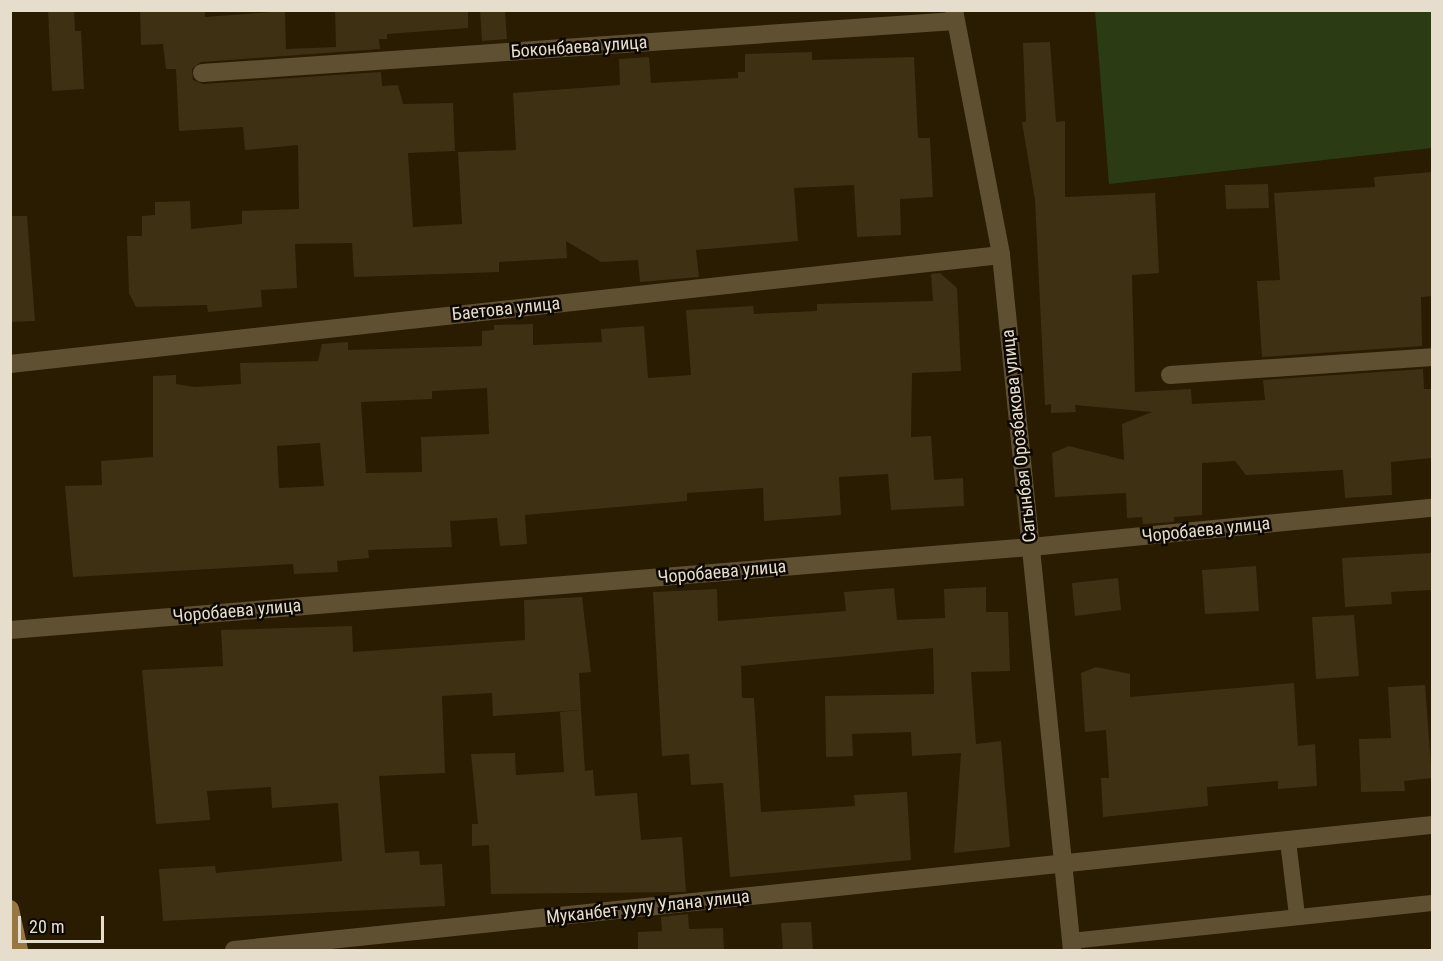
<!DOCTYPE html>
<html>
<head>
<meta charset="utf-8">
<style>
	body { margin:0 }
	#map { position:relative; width:1443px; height:961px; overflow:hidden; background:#291c00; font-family:"Roboto Condensed",sans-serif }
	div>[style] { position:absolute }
	.green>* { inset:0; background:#2b3c14 }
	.building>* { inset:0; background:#3e3013 }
	.service>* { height:16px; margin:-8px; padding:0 8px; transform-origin:8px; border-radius:8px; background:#5f5032 }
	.minor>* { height:18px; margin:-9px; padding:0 9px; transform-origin:9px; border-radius:9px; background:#5f5032 }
	.tertiary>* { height:18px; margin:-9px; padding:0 9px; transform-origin:9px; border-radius:9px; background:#5f5032 }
	.primary>* { height:18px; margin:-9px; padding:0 9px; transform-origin:9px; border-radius:9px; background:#967942 }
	span { translate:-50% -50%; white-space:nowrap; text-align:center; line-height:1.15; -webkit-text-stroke:5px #0d0801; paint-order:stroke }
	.street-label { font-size:18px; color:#e6ddcc }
	.frame { position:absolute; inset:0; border:12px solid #e6ddcc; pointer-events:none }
	.scale { position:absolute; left:18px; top:916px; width:86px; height:27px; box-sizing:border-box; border:3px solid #e6ddcc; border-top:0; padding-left:8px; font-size:18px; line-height:21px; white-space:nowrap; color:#e6ddcc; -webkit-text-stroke:4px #0d0801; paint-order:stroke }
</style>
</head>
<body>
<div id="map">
	<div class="green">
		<div style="clip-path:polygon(1095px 11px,1432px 11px,1432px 148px,1109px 184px)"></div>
	</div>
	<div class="building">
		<div style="clip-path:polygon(48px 10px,74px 10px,75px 31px,81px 31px,84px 89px,52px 91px)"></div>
		<div style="clip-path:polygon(140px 10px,205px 10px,205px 17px,285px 11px,286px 49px,336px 47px,335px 10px,468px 10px,468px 28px,387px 34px,387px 39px,379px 39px,380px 49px,201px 62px,192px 69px,193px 80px,203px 84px,381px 72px,382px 86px,398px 85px,403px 104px,453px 103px,455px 151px,408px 153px,413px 227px,462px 224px,458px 152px,516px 150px,513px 93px,620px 85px,619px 59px,649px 57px,651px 83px,738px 78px,738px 72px,745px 72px,745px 54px,812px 52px,812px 60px,914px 57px,918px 138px,930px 138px,933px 197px,900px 199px,901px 235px,857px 237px,854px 185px,794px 188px,798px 241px,696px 250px,699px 277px,640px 282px,638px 260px,601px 262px,566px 241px,567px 258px,499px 262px,499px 272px,354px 277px,352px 243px,295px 244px,297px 288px,261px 290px,262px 307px,208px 312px,207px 305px,136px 307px,129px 293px,127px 236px,142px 236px,142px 216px,155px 215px,155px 202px,190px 201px,191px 229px,242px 224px,242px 211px,299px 209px,298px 145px,245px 150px,243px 127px,179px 131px,176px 69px,166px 69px,163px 44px,141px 45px)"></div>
		<div style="clip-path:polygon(480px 10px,505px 10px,507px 39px,482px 41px)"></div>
		<div style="clip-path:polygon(1050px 42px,1056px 122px,1065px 121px,1065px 197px,1155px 193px,1159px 273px,1132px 275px,1135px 392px,1191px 389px,1192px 404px,1265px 400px,1263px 380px,1423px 369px,1424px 389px,1432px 389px,1432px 458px,1391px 462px,1392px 495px,1345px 498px,1343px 470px,1246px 475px,1235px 461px,1202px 463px,1202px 515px,1174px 517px,1174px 522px,1143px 524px,1142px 517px,1127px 518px,1126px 493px,1055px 497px,1052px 453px,1069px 446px,1124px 460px,1122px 424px,1152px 412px,1075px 405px,1076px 412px,1051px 413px,1051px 404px,1045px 405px,1035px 200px,1022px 122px,1026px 122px,1023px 43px)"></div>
		<div style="clip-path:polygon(1432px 172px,1432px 296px,1421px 297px,1422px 346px,1262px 357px,1257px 281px,1280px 280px,1274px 193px,1375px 187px,1374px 177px)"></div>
		<div style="clip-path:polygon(1268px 184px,1269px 208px,1226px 209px,1225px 185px)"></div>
		<div style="clip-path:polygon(10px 216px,27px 216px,35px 321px,10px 322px)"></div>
		<div style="clip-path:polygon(evenodd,940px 273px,957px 288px,961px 371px,912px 373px,911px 437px,931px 436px,934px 480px,963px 478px,964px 506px,891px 510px,888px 474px,839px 477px,841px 515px,764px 521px,763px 488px,687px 493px,687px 501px,525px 515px,527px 544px,500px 546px,497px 518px,450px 521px,452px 547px,368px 550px,369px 558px,337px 561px,338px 572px,294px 574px,293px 564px,73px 577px,65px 486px,102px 485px,101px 461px,153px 457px,153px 376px,176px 375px,176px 384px,195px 387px,241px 384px,240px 363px,318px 361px,322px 344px,348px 342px,348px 350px,482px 346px,482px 331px,494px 330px,494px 325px,533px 324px,533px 345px,602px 342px,601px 329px,644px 326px,648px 378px,691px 375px,686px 310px,753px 306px,754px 314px,817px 311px,817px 304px,933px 301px,931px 274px,940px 273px,487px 388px,489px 434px,421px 437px,422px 472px,366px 473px,361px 402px,432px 399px,432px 391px,487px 388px,940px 273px,320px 443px,324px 486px,279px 488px,277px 446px,320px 443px)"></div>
		<div style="clip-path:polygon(1432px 553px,1432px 590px,1391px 592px,1392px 604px,1345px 607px,1342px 558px)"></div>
		<div style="clip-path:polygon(1256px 566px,1259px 611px,1205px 614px,1202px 570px)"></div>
		<div style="clip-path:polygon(1118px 578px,1121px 610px,1075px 616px,1072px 583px)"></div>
		<div style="clip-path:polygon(986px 587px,986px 612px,1008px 612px,1010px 671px,971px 672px,976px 744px,1001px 741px,1010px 847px,954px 853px,961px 753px,912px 756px,911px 732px,852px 734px,853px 756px,826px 757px,825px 696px,934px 694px,933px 648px,741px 666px,742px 698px,754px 698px,761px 812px,855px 806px,854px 795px,907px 792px,911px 860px,730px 877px,723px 783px,691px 785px,689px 754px,662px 756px,653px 592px,717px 589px,718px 621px,846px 611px,844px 592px,894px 588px,897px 620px,945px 618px,944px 589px)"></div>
		<div style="clip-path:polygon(582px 597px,591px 672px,579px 673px,581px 710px,493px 716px,492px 693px,442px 696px,445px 773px,379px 776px,385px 853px,419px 851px,420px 865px,442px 864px,445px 906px,163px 921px,159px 869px,215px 866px,216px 873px,342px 861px,338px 803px,272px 808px,271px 787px,207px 791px,210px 820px,156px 824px,142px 670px,223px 666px,221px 630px,352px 626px,353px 652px,525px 640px,524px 600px)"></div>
		<div style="clip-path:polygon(1354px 615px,1359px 676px,1316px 679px,1312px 617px)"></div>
		<div style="clip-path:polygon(1096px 667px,1130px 674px,1130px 697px,1294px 683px,1298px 746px,1315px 744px,1317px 786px,1278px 789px,1278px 781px,1207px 787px,1208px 806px,1103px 817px,1101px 778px,1109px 778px,1106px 730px,1085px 732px,1081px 673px)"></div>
		<div style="clip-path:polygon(1425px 685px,1432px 778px,1404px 781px,1405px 791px,1361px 792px,1359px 739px,1391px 738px,1388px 687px)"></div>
		<div style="clip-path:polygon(581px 710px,585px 771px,593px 770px,595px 796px,637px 793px,641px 840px,682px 837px,686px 892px,491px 894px,489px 845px,472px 846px,472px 824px,478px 824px,471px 754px,515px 753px,516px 775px,564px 772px,560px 712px)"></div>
		<div style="clip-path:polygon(688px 914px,689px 929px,723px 928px,724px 951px,638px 951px,638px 932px,662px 931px,661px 917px)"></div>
		<div style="clip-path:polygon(811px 922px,813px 951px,783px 951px,781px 923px)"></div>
	</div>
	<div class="service">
		<div style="left:1288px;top:841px;width:75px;rotate:83.1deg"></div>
		<div style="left:1071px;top:941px;width:363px;rotate:-6deg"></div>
	</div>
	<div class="minor">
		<div style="left:202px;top:73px;width:755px;rotate:-3.95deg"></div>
		<div style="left:10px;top:364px;width:997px;rotate:-6.28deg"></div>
		<div style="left:1170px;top:375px;width:263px;rotate:-3.9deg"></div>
		<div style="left:234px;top:950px;width:1205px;rotate:-5.96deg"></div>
	</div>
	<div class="tertiary">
		<div style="left:954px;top:10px;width:249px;rotate:79.1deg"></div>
		<div style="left:1001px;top:255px;width:699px;rotate:84.17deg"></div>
		<div style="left:10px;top:630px;width:1024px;rotate:-4.65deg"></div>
		<div style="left:1031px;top:547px;width:403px;rotate:-5.6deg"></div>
	</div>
	<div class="primary">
		<div style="left:10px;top:909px;width:42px;rotate:77.6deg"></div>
	</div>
	<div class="street-label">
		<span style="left:579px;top:47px;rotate:-4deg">Боконбаева улица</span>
		<span style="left:506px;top:309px;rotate:-6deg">Баетова улица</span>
		<span style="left:1019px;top:436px;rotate:-96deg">Сагынбая Орозбакова улица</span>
		<span style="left:1206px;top:530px;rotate:-6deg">Чоробаева улица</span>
		<span style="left:722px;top:572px;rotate:-5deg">Чоробаева улица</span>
		<span style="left:237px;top:611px;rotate:-5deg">Чоробаева улица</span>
		<span style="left:648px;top:907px;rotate:-6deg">Муканбет уулу Улана улица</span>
	</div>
	<div class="frame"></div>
	<div class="scale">20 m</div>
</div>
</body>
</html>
